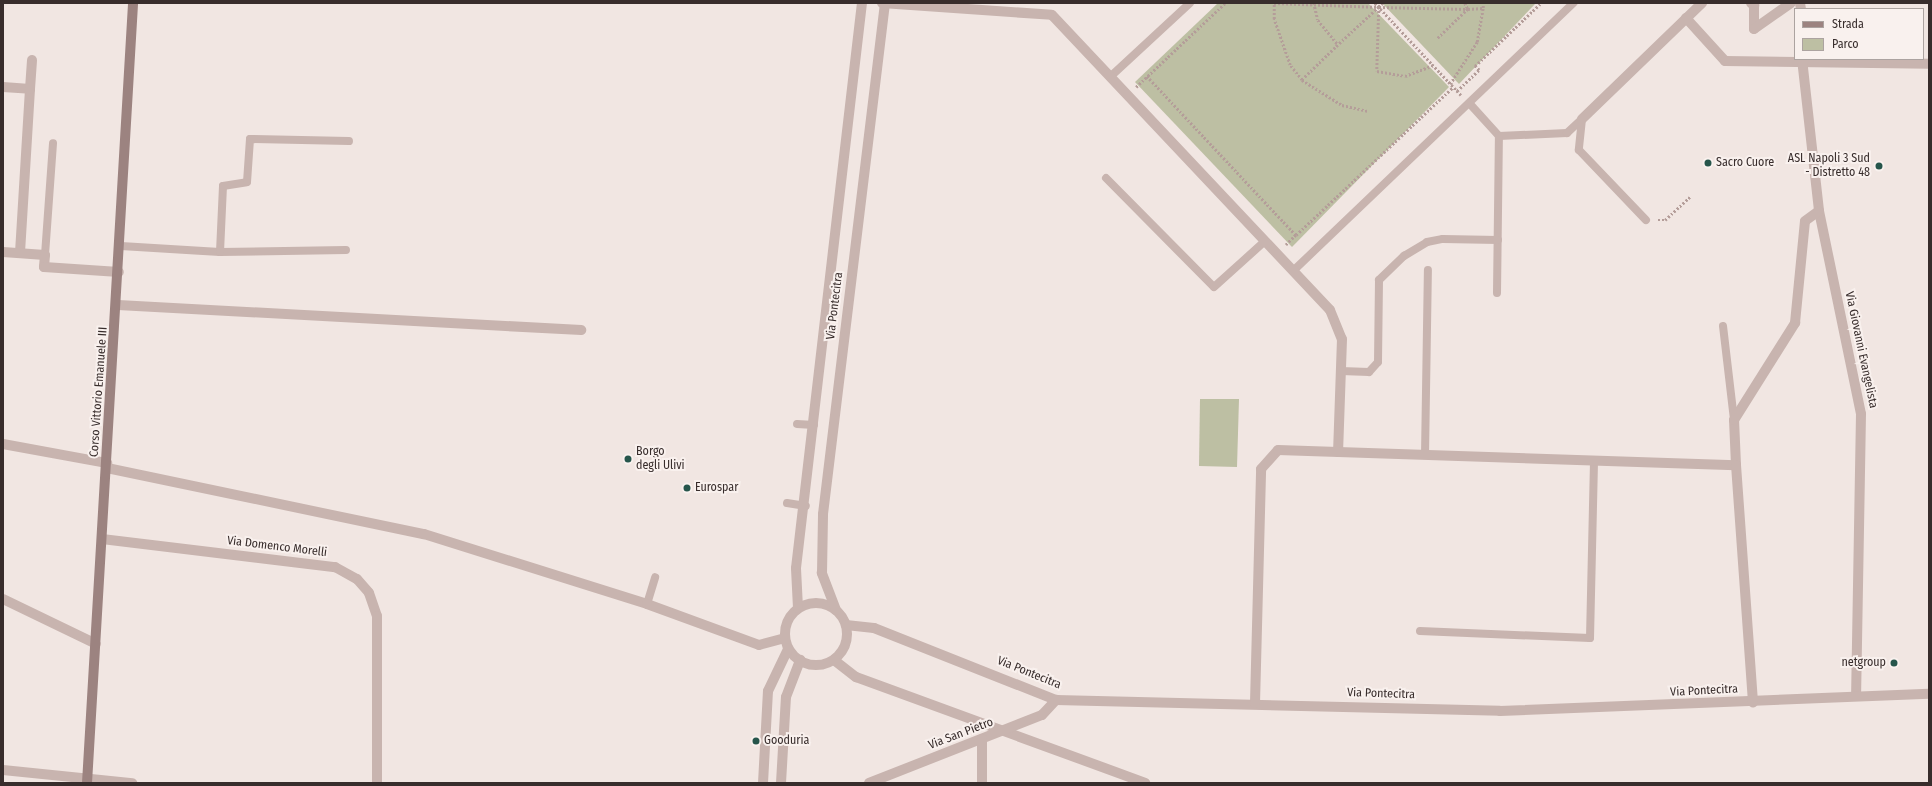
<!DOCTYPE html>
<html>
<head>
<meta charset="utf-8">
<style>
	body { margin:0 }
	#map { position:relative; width:1932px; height:786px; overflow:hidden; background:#f1e6e2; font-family:"Fira Sans Condensed",sans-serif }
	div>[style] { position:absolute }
	.green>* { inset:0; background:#bdbfa3 }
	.path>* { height:2.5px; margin-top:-1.25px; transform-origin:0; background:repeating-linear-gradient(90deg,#b49d99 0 2px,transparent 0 4px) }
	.lane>* { height:8px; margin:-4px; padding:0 4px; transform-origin:4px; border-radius:4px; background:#c8b4af }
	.street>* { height:10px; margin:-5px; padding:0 5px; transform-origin:5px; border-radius:5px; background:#c8b4af }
	.street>.ring { margin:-5px; padding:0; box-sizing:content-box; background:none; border:10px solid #c8b4af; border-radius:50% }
	.secondary>* { height:10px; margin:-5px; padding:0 5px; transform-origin:5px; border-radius:5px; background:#9c8380 }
	.dots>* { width:11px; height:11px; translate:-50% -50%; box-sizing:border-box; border:2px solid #f9f1ee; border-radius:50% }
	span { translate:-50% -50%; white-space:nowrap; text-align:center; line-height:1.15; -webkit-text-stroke:4px #f9f1ee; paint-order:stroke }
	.poi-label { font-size:12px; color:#382d2c }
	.right { translate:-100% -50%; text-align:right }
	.left { translate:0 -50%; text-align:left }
	.street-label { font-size:12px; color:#382d2c }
	.frame { position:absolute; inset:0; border:4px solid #382d2c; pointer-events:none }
	.legend { position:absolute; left:1794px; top:8px; width:130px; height:52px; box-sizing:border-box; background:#f9f1ee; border:1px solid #aca3a0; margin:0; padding:5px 7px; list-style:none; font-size:12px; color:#382d2c }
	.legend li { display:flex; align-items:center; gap:8px; height:20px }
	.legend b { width:20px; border:1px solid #aca3a0 }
</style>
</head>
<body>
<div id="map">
	<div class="green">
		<div style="clip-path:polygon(1218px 3px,1368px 3px,1449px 87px,1292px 247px,1135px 82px)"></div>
		<div style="clip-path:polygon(1382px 3px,1536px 3px,1459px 84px)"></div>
		<div style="clip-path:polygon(1200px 399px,1239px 399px,1237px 467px,1199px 466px)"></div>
	</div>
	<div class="path">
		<div style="left:1314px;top:3px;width:17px;rotate:77deg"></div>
		<div style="left:1318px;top:20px;width:32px;rotate:51deg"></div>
		<div style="left:1375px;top:3px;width:126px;rotate:46.9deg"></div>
		<div style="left:1383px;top:3px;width:6px;rotate:135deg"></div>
		<div style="left:1379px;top:7px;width:56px;rotate:137.2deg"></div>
		<div style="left:1338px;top:45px;width:50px;rotate:135.8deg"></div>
		<div style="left:1302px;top:80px;width:19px;rotate:-129deg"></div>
		<div style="left:1290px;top:65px;width:49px;rotate:-109.2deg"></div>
		<div style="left:1274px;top:19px;width:16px;rotate:-90deg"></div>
		<div style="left:1274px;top:3px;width:105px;rotate:2.2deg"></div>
		<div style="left:1379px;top:7px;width:89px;rotate:1.3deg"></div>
		<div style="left:1468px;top:9px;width:43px;rotate:135.9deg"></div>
		<div style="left:1465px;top:3px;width:7px;rotate:63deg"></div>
		<div style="left:1468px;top:9px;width:15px;rotate:-4deg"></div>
		<div style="left:1483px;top:8px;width:5px;rotate:-90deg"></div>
		<div style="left:1379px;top:7px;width:64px;rotate:91.8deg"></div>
		<div style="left:1377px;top:71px;width:28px;rotate:10deg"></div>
		<div style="left:1405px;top:76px;width:30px;rotate:-21deg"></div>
		<div style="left:1147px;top:76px;width:218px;rotate:46.9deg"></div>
		<div style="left:1296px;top:235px;width:14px;rotate:135deg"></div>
		<div style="left:1302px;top:80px;width:47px;rotate:32deg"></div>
		<div style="left:1342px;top:105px;width:26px;rotate:13deg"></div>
		<div style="left:1450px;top:84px;width:50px;rotate:-57.3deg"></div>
		<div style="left:1477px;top:42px;width:35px;rotate:-80deg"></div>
		<div style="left:1136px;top:87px;width:122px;rotate:-43.3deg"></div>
		<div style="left:1457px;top:91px;width:30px;rotate:-44deg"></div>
		<div style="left:1479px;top:70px;width:6px;rotate:-135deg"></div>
		<div style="left:1475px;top:66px;width:91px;rotate:-43.7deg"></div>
		<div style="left:1658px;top:220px;width:7px"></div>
		<div style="left:1665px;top:220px;width:34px;rotate:-43deg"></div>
		<div style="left:1296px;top:235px;width:216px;rotate:-43.3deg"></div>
	</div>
	<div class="lane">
		<div style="left:1110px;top:77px;width:109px;rotate:-42.8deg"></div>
		<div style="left:1470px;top:104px;width:43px;rotate:47.8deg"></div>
		<div style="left:1499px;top:136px;width:68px;rotate:-2.5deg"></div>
		<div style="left:1567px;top:133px;width:21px;rotate:-43deg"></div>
		<div style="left:1582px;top:119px;width:31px;rotate:96deg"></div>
		<div style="left:1579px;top:150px;width:97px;rotate:46.3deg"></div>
		<div style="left:1106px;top:178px;width:153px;rotate:45.3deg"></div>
		<div style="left:1214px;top:287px;width:69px;rotate:-42deg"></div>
		<div style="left:121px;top:246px;width:99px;rotate:3.5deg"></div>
		<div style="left:220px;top:252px;width:126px;rotate:-0.9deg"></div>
		<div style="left:220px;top:252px;width:66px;rotate:-87.4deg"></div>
		<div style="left:223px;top:186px;width:24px;rotate:-9deg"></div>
		<div style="left:247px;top:182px;width:43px;rotate:-86deg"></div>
		<div style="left:250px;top:139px;width:99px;rotate:1.2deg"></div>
		<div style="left:45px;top:255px;width:112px;rotate:-85.9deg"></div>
		<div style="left:1293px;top:271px;width:388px;rotate:-43.7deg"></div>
		<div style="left:1497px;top:293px;width:157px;rotate:-89.3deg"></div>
		<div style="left:1723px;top:326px;width:95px;rotate:83.3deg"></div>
		<div style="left:1341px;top:371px;width:28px;rotate:2deg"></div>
		<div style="left:1369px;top:372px;width:13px;rotate:-48deg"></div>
		<div style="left:1378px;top:362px;width:82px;rotate:-89.3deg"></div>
		<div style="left:1379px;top:280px;width:35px;rotate:-44deg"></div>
		<div style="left:1404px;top:256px;width:27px;rotate:-31deg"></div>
		<div style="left:1427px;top:242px;width:16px;rotate:-11deg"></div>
		<div style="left:1443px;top:239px;width:55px;rotate:1deg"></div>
		<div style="left:797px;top:424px;width:17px;rotate:3deg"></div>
		<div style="left:1425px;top:455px;width:185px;rotate:-89.1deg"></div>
		<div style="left:787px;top:503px;width:19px;rotate:9deg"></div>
		<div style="left:647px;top:604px;width:28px;rotate:-73deg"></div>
		<div style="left:1420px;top:631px;width:170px;rotate:2.4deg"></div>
		<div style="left:1590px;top:638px;width:177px;rotate:-88.7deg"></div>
	</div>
	<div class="street">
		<div style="left:882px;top:3px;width:170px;rotate:4deg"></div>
		<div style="left:1052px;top:15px;width:405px;rotate:46.7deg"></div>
		<div style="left:1330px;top:310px;width:31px;rotate:68deg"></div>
		<div style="left:1342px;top:339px;width:113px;rotate:92deg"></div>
		<div style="left:1751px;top:3px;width:4px;rotate:34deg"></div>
		<div style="left:1754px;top:5px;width:24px;rotate:90deg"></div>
		<div style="left:1754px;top:29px;width:45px;rotate:-35.1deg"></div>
		<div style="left:1800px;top:3px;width:6px;rotate:81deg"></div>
		<div style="left:1686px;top:18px;width:58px;rotate:47.8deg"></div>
		<div style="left:1725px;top:61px;width:204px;rotate:0.8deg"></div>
		<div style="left:1802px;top:59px;width:153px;rotate:83.6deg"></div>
		<div style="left:1819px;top:211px;width:207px;rotate:78.3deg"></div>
		<div style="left:1861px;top:414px;width:282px;rotate:91deg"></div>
		<div style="left:3px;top:87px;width:27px;rotate:4deg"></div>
		<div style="left:30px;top:89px;width:164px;rotate:93.5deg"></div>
		<div style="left:30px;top:89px;width:29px;rotate:-86deg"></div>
		<div style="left:1582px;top:119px;width:167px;rotate:-44deg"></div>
		<div style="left:3px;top:252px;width:42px;rotate:4.1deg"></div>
		<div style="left:45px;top:255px;width:12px;rotate:95deg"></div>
		<div style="left:44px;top:267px;width:75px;rotate:3.8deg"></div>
		<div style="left:118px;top:305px;width:464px;rotate:3.1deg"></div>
		<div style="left:3px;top:444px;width:106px;rotate:10.4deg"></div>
		<div style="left:1736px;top:465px;width:45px;rotate:-92.5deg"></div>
		<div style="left:1734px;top:420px;width:115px;rotate:-57.8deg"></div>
		<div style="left:1795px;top:323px;width:102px;rotate:-84.4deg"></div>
		<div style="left:1805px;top:221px;width:17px;rotate:-36deg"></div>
		<div style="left:107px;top:468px;width:324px;rotate:11.8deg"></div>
		<div style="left:424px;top:534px;width:234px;rotate:17.4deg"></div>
		<div style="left:647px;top:604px;width:119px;rotate:20.1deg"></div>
		<div style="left:759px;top:645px;width:27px;rotate:-15deg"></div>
		<div style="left:102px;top:539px;width:235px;rotate:6.9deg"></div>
		<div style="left:335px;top:567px;width:25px;rotate:29deg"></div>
		<div style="left:357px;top:579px;width:18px;rotate:49deg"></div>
		<div style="left:369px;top:593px;width:24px;rotate:71deg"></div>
		<div style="left:377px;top:616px;width:167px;rotate:90deg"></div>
		<div style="left:3px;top:599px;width:103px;rotate:25.8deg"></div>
		<div class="ring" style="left:785px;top:603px;width:52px;height:52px"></div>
		<div style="left:798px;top:608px;width:40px;rotate:-92.9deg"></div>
		<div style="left:796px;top:568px;width:569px;rotate:-83.34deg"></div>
		<div style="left:836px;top:610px;width:40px;rotate:-111deg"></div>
		<div style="left:822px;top:573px;width:59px;rotate:-89deg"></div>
		<div style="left:823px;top:514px;width:515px;rotate:-83.08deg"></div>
		<div style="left:846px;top:625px;width:28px;rotate:6deg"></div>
		<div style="left:874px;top:628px;width:196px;rotate:21.6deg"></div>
		<div style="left:1056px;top:700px;width:444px;rotate:1.4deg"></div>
		<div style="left:1500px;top:711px;width:429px;rotate:-2.3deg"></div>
		<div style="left:834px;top:660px;width:28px;rotate:38deg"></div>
		<div style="left:856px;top:677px;width:308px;rotate:20.1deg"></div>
		<div style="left:1255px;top:703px;width:234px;rotate:-88.5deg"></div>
		<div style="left:1261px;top:469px;width:25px;rotate:-48deg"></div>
		<div style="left:1278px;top:450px;width:458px;rotate:1.9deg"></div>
		<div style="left:1736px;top:465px;width:238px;rotate:85.9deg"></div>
		<div style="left:3px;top:770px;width:130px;rotate:5.8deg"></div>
		<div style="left:763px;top:783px;width:92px;rotate:-86.9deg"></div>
		<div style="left:768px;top:691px;width:47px;rotate:-64.5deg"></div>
		<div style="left:781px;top:783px;width:86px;rotate:-86.7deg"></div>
		<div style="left:786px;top:697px;width:40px;rotate:-69deg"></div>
		<div style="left:869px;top:783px;width:186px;rotate:-21.5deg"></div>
		<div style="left:1042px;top:715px;width:21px;rotate:-47deg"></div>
		<div style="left:982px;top:783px;width:44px;rotate:-90deg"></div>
	</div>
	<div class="secondary">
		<div style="left:87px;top:783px;width:781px;rotate:-86.62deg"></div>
	</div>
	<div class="dots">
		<div style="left:1708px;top:163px;background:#26554b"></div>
		<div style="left:1879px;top:166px;background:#26554b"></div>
		<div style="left:628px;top:459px;background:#26554b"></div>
		<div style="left:687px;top:488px;background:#26554b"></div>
		<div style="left:1894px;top:663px;background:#26554b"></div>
		<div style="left:756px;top:741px;background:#26554b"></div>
	</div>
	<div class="poi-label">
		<span class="right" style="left:1870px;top:166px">ASL Napoli 3 Sud<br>- Distretto 48</span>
		<span class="left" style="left:1716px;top:163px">Sacro Cuore</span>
		<span class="left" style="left:636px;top:459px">Borgo<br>degli Ulivi</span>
		<span class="left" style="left:695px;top:488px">Eurospar</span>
		<span class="right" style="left:1886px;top:663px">netgroup</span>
		<span class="left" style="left:764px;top:741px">Gooduria</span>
	</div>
	<div class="street-label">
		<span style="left:835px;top:306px;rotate:-83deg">Via Pontecitra</span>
		<span style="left:1861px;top:350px;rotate:78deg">Via Giovanni Evangelista</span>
		<span style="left:99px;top:392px;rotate:-86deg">Corso Vittorio Emanuele III</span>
		<span style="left:277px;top:547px;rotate:7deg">Via Domenco Morelli</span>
		<span style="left:1029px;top:673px;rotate:22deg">Via Pontecitra</span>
		<span style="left:1704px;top:691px;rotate:-3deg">Via Pontecitra</span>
		<span style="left:1381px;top:694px;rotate:2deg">Via Pontecitra</span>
		<span style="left:961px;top:734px;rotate:-21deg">Via San Pietro</span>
	</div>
	<div class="frame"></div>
	<ul class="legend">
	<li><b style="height:5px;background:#9c8380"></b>Strada</li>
	<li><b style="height:11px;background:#bdbfa3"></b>Parco</li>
	</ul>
</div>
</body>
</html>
